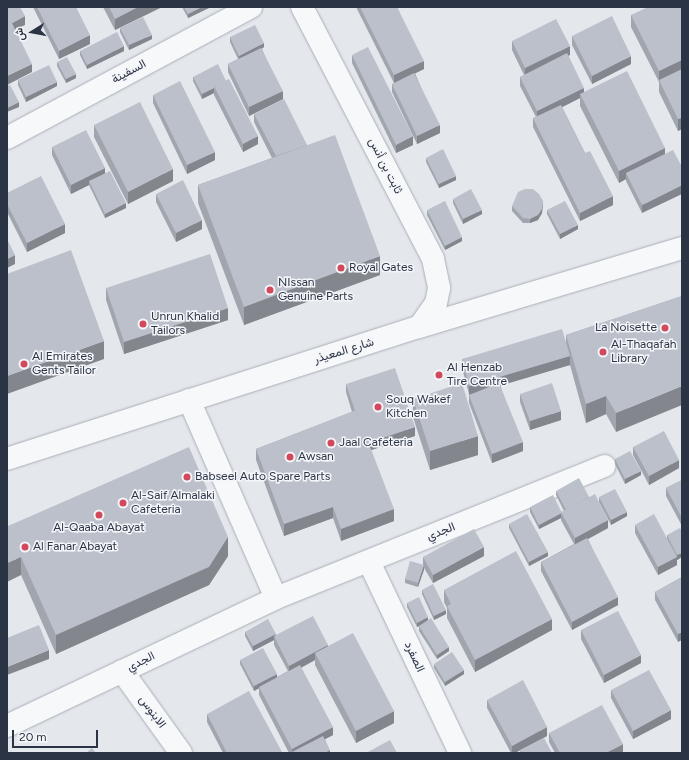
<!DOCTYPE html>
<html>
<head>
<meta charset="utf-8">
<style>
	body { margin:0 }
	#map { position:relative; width:689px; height:760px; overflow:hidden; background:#e4e7ec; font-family:Figtree,Vazirmatn,sans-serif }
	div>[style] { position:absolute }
	.roads { filter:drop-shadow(0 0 1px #a9aeb7) drop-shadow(0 0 1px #a9aeb7) }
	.minor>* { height:22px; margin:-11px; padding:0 11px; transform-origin:11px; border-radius:11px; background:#f7f8fa }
	.wall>* { inset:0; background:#a1a5ae }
	.shaded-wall>* { inset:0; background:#83868d }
	.building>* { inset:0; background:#bbc0ca }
	.dots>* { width:11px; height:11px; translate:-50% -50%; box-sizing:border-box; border:2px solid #f4f6f9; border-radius:50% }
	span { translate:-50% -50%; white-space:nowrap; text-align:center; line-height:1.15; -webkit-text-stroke:3px #f4f6f9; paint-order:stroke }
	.street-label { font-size:12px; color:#2b3445 }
	.poi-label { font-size:12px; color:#2b3445 }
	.left { translate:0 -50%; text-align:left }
	.right { translate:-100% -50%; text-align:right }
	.frame { position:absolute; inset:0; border:8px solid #2b3445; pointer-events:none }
	.north { position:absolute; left:12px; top:12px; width:40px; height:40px; -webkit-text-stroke:3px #f4f6f9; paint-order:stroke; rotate:259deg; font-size:11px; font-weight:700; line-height:16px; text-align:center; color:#2b3445 }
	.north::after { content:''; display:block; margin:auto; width:14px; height:18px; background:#2b3445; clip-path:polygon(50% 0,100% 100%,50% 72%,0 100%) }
	.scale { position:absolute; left:12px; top:730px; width:86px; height:18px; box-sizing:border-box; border:2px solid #2b3445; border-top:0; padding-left:5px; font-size:12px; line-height:14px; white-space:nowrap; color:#2b3445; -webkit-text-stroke:3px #f4f6f9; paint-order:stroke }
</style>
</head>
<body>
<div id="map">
	<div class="roads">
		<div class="minor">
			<div style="left:302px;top:7px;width:284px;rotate:62.5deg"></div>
			<div style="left:433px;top:259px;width:30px;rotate:78deg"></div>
			<div style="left:439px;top:288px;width:15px;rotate:101deg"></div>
			<div style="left:436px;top:303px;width:29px;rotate:125deg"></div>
			<div style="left:7px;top:138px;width:277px;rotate:-28.2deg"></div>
			<div style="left:189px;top:400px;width:216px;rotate:66.3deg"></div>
			<div style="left:7px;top:459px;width:433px;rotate:-17.8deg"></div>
			<div style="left:419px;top:327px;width:275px;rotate:-16.7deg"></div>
			<div style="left:369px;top:562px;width:212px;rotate:64.5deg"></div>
			<div style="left:122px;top:671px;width:101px;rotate:54.3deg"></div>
			<div style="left:7px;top:726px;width:298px;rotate:-25.4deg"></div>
			<div style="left:276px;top:598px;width:354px;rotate:-21.9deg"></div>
		</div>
	</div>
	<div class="wall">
		<div style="clip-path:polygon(33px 7px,76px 7px,90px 44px,59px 59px)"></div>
		<div style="clip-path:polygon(103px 7px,160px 7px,160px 8px,115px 30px)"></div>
		<div style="clip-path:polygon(182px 7px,211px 7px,188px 18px)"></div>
		<div style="clip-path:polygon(356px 7px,397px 7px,424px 69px,415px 73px,440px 133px,417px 144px,392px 92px,392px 84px,394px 83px)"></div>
		<div style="clip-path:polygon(682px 7px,682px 129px,678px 131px,659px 92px,659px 82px,631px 27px,631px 15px)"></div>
		<div style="clip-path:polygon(120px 28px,152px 39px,129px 50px,120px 32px)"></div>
		<div style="clip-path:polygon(572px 36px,631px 64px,592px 84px,572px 45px)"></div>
		<div style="clip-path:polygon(230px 37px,264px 47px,262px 49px,283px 99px,249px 116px,228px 72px,228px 64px,238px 59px,230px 42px)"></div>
		<div style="clip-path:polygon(512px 41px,570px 55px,568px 55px,584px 92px,665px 148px,642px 213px,626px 181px,626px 179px,619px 183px,580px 106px,580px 98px,562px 107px,585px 153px,613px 205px,580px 221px,533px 127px,533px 118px,536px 117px,520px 86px,520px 77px,524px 75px,512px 50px)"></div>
		<div style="clip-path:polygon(80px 51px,124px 51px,87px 69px,80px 55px)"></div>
		<div style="clip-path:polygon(352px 55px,413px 145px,396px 153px,352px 63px)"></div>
		<div style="clip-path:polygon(57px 62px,76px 78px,66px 83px,57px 66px)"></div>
		<div style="clip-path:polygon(193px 77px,226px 81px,258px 144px,243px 152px,214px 95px,214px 93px,202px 99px,193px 81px)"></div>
		<div style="clip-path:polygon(18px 80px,57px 86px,26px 102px,18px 85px)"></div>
		<div style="clip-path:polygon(153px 95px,215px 160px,187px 174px,153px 103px)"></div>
		<div style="clip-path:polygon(254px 114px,307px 145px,380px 275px,244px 325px,198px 203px,198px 185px,272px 158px,254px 122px)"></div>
		<div style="clip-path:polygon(94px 125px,173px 181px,128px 204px,94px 137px)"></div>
		<div style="clip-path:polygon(52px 147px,105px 173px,126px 208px,105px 218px,89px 185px,71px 194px,52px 155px)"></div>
		<div style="clip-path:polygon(426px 158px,456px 180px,439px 188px,426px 162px)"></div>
		<div style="clip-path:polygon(7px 193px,65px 233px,27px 252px,7px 212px)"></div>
		<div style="clip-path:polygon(156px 194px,202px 229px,176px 242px,156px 202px)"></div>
		<div style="clip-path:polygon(453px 199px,482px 214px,463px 224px,453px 203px)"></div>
		<div style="clip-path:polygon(543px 205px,542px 213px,538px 220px,530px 223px,523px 223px,512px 211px,512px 206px)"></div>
		<div style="clip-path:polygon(427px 210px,462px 241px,445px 250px,427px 215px)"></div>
		<div style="clip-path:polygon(547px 210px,578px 229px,560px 239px,547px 214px)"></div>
		<div style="clip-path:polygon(106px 288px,228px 320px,124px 354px,106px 300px)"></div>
		<div style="clip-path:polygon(682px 296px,616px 432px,606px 414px,586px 423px,570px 365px,500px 385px,523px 451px,492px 463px,469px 403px,469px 394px,462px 368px,462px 359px,566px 345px,566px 335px)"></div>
		<div style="clip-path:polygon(346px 384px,415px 436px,371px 450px,394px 521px,341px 541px,333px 518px,284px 536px,256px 460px,256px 449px,352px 412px,346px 392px)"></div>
		<div style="clip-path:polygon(520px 394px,561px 420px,530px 430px,520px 402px)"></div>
		<div style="clip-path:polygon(413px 399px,478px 455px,430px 470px,413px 417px)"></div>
		<div style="clip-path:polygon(633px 447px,679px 468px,649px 485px,633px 455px)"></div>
		<div style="clip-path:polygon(615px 459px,641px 475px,625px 484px,615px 464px)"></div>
		<div style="clip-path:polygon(682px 480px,682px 526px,666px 496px,666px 488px)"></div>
		<div style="clip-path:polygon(556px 491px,589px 497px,608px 528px,588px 539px,618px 605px,572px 630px,541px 571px,541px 562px,574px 544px,561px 520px,561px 518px,539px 529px,530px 512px,530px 507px,562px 512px,564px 511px,556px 495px)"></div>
		<div style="clip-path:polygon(599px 497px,627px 516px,611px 525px,599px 502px)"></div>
		<div style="clip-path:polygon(509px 524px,548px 556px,529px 566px,509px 528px)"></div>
		<div style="clip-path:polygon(635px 525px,667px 538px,667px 535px,682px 532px,682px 557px,677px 560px,677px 559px,677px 565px,658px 575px,635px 533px)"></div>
		<div style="clip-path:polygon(8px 526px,228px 556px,209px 585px,56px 654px,21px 575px)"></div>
		<div style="clip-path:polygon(484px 556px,433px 583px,424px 568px,418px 587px,405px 583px,405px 579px,423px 565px,423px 557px)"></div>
		<div style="clip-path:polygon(682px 577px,678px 642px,655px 600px,655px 592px)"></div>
		<div style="clip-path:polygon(422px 590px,446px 614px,434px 620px,422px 594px)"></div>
		<div style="clip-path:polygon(444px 590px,552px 630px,475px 672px,447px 618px,447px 608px,444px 602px)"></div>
		<div style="clip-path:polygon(407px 603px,428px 620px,449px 651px,437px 659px,419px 631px,419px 626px,420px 626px,417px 627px,407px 607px)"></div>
		<div style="clip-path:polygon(581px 630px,641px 663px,604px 683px,581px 639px)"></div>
		<div style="clip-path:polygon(245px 632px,276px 635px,328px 646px,394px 723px,356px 743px,315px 665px,315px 660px,301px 668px,333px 735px,325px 739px,330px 753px,289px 753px,259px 695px,259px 688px,254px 691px,240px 664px,240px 660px,277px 677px,288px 671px,274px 645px,274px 640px,253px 651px,245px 636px)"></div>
		<div style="clip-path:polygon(434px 664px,464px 674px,445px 686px,434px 668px)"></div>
		<div style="clip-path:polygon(611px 690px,671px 719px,633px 739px,611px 698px)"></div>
		<div style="clip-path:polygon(487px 700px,547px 736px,528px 746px,552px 753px,520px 753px,520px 750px,515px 753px,511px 753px,487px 708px)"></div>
		<div style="clip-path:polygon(207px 714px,282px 753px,223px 753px,207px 722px)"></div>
		<div style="clip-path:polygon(549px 733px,623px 752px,621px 753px,555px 753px,549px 742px)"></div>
	</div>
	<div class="shaded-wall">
		<div style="clip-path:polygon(138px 7px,160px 7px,160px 8px,115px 30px,115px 19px)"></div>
		<div style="clip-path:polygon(202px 7px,211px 7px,188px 18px,188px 14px)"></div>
		<div style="clip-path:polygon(25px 16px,25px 25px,12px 31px,12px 23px)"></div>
		<div style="clip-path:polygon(90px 35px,90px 44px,59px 59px,59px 51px)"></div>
		<div style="clip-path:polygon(152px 35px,152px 39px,129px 50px,129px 45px)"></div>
		<div style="clip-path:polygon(264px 43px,264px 47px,239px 60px,239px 56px)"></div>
		<div style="clip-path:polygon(124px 46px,124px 51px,87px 69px,87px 65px)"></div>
		<div style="clip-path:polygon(570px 46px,570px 55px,525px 77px,525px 68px)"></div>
		<div style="clip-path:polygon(631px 56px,631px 64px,592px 84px,592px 76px)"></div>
		<div style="clip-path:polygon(682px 60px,682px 71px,659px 82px,659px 71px)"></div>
		<div style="clip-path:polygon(424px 61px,424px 69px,394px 84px,394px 75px)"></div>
		<div style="clip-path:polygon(32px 64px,32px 72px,7px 85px,7px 76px)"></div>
		<div style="clip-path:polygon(76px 74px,76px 78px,66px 83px,66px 79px)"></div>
		<div style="clip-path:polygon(57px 82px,57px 86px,26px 102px,26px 97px)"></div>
		<div style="clip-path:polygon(214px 88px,214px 93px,202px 99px,202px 94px)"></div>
		<div style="clip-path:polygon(584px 88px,584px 97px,580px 94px,580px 98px,537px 120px,537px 111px)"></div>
		<div style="clip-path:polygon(283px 91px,283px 99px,249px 116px,249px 107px)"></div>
		<div style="clip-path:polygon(19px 102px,19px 107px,7px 112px,7px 108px)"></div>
		<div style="clip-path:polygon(682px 118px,682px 129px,678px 131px,678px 119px)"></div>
		<div style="clip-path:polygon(440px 125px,440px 133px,417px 144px,417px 136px)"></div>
		<div style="clip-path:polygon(258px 136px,258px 144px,243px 152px,243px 144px)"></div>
		<div style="clip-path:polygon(413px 136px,413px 145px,396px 153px,396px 145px)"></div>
		<div style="clip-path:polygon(665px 148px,665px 160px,626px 173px,626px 179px,619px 183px,619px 171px)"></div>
		<div style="clip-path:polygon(215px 152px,215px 160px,187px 174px,187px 165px)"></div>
		<div style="clip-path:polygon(105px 168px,105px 177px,89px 181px,89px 185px,71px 194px,71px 185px)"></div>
		<div style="clip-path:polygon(173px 169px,173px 181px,128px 204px,128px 192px)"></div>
		<div style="clip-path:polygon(456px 176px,456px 180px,439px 188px,439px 184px)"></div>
		<div style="clip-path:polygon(682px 185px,682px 194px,642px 213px,642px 205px)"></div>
		<div style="clip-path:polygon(613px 196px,613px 205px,580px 221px,580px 213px)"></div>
		<div style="clip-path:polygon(543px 201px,542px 213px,538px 220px,530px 223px,530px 219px)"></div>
		<div style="clip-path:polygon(126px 203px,126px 208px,105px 218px,105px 214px)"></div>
		<div style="clip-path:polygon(482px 210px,482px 214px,463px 224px,463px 219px)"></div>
		<div style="clip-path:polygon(202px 220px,202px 229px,176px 242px,176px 233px)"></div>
		<div style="clip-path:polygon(65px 224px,65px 233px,27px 252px,27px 243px)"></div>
		<div style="clip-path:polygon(578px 225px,578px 229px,560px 239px,560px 234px)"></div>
		<div style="clip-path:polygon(462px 237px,462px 241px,445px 250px,445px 246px)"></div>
		<div style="clip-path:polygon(15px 255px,15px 264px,7px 268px,7px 259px)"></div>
		<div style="clip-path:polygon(380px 256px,380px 275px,244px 325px,244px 307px)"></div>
		<div style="clip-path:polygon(228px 308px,228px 320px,124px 354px,124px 342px)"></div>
		<div style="clip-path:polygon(104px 341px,104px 359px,7px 394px,7px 376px)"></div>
		<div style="clip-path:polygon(570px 356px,570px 365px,469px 395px,469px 386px)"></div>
		<div style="clip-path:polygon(682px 386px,682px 405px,616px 432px,616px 413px)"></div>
		<div style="clip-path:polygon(606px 396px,606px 414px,586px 423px,586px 404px)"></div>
		<div style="clip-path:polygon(561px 411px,561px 420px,530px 430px,530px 421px)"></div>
		<div style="clip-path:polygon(415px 427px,415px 436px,365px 452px,365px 444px)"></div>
		<div style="clip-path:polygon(478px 436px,478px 455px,430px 470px,430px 451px)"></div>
		<div style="clip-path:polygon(523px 442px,523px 451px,492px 463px,492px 454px)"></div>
		<div style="clip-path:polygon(679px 460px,679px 468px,649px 485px,649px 476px)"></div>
		<div style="clip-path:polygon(641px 471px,641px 475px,625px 484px,625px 479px)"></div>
		<div style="clip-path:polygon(333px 507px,333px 518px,284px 536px,284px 524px)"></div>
		<div style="clip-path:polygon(394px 509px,394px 521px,341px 541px,341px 529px)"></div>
		<div style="clip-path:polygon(627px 512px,627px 516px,611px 525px,611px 520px)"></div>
		<div style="clip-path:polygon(561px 513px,561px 518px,539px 529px,539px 525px)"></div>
		<div style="clip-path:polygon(608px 520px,608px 528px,575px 546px,575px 538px)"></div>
		<div style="clip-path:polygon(228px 537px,228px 556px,209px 585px,56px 654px,56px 635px)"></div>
		<div style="clip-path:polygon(484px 547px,484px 556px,433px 583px,433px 575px)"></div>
		<div style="clip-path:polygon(548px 552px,548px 556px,529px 566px,529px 562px)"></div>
		<div style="clip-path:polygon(682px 553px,682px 557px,677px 560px,677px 555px)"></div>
		<div style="clip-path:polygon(21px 557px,21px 575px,7px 582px,7px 563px)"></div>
		<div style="clip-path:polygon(677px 557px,677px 565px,658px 575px,658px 567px)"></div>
		<div style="clip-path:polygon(424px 565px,424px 570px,418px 587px,418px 583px)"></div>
		<div style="clip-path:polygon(618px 597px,618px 605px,572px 630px,572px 622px)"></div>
		<div style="clip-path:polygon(446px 610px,446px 614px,434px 620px,434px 616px)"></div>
		<div style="clip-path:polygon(428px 617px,428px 621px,417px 627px,417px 623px)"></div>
		<div style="clip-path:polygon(552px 619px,552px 630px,475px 672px,475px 660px)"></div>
		<div style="clip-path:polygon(682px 632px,682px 640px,678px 642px,678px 634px)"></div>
		<div style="clip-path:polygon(276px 634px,276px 639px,274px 636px,274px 640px,253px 651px,253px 646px)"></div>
		<div style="clip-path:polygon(328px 645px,328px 653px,315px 653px,315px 660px,289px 674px,289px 666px)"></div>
		<div style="clip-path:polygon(449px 647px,449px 651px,437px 659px,437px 655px)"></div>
		<div style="clip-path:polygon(49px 650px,49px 659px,7px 675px,7px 667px)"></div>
		<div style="clip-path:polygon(641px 655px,641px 663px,604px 683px,604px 675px)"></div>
		<div style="clip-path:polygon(464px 670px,464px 674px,445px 686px,445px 682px)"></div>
		<div style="clip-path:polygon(277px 674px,277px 678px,254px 691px,254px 686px)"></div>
		<div style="clip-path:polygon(671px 710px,671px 719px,633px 739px,633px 731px)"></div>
		<div style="clip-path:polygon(394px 711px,394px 723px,356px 743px,356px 731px)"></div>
		<div style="clip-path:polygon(333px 727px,333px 735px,299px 753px,292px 753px,292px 749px)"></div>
		<div style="clip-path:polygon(547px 727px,547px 736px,515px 753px,512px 753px,512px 746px)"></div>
		<div style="clip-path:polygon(623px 744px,623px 752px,621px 753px,606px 753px)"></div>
		<div style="clip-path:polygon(330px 750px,330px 753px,325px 753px)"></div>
	</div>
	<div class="building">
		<div style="clip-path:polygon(7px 7px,20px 7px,25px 16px,12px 23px,32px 64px,7px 76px)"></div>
		<div style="clip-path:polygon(37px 7px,76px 7px,90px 35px,59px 51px)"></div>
		<div style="clip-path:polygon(109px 7px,138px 7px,115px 19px)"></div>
		<div style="clip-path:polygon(184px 7px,202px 7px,188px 14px)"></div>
		<div style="clip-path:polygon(360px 7px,397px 7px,424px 61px,394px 75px)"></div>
		<div style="clip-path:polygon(648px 7px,682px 7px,682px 60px,659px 71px,631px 15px)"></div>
		<div style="clip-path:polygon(612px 16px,631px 56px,592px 76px,572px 36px)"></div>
		<div style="clip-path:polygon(143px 17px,152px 35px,129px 45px,120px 28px)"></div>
		<div style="clip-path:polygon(556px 19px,570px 46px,525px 68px,512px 41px)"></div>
		<div style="clip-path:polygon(255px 25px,264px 43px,239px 56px,230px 37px)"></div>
		<div style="clip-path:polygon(117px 32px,124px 46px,87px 65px,80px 51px)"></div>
		<div style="clip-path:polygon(368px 47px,413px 136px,396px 145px,352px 55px)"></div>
		<div style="clip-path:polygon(261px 48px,283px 91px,249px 107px,228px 64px)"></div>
		<div style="clip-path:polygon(567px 53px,584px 88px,537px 111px,520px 77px)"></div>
		<div style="clip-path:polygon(67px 57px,76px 74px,66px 79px,57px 62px)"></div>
		<div style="clip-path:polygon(218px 64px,226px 81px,214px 86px,214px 88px,202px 94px,193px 77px)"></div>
		<div style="clip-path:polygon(49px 65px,57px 82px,26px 97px,18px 80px)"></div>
		<div style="clip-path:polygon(682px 69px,682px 118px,678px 119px,659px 80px)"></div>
		<div style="clip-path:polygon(627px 71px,665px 148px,619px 171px,580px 94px)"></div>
		<div style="clip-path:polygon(414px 73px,440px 125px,417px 136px,392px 84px)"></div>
		<div style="clip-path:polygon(229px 79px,258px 136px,243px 144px,214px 86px)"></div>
		<div style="clip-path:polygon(180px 81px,215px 152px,187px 165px,153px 95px)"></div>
		<div style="clip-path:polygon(10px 85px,19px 102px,7px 108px,7px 86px)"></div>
		<div style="clip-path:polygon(284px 99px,307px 145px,276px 156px,254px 114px)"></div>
		<div style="clip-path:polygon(140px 102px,173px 169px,128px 192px,94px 125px)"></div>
		<div style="clip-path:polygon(561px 105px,585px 153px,590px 151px,613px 196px,580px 213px,533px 118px)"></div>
		<div style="clip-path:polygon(86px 130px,105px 168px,71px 185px,52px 147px)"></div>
		<div style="clip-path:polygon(335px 135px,380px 256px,244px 307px,198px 185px)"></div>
		<div style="clip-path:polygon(443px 149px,456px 176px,439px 184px,426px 158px)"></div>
		<div style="clip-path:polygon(673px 150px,682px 167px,682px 185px,642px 205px,626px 173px)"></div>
		<div style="clip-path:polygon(110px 171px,126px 203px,105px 214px,89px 181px)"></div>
		<div style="clip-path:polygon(41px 176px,65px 224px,27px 243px,7px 204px,7px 193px)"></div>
		<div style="clip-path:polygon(183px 180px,202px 220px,176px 233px,156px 194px)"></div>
		<div style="clip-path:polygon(471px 189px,482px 210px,463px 219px,453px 199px)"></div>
		<div style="clip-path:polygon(525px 189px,533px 189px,539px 194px,543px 201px,542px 209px,538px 215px,530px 219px,523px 218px,512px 206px,518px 192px)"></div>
		<div style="clip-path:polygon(445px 201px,462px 237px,445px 246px,427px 210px)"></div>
		<div style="clip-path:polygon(565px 201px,578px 225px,560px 234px,547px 210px)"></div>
		<div style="clip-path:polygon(7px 239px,15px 255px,7px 259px)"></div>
		<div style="clip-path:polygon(71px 250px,104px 341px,7px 376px,7px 274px)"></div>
		<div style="clip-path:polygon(210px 254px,228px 308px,124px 342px,106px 288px)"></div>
		<div style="clip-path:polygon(682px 296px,682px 386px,616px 413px,606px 396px,586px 404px,566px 335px)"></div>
		<div style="clip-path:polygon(562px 329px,570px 356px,469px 386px,462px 359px)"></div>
		<div style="clip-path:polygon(395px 368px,415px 427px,368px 443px,356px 410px,355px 411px,346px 384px)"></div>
		<div style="clip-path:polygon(462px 383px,478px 436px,430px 451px,413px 399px)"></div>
		<div style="clip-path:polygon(499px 383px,523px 442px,492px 454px,469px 395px)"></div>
		<div style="clip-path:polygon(552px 383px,561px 411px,530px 421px,520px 394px)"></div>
		<div style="clip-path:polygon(356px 410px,394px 509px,341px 529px,333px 507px,284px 524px,256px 449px)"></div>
		<div style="clip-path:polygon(664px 431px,679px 460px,649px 476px,633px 447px)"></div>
		<div style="clip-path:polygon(189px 447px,228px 537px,209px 567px,56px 635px,21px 557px,7px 563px,7px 524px,8px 526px)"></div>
		<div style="clip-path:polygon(630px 451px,641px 471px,625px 479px,615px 459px)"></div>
		<div style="clip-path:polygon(579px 478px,589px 497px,566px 510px,556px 491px)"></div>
		<div style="clip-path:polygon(682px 480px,682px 518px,666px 488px)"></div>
		<div style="clip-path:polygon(615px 489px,627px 512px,611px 520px,599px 497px)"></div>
		<div style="clip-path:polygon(595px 494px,608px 520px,575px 538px,561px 512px)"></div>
		<div style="clip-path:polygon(553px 495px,562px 513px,539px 525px,530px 507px)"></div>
		<div style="clip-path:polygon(527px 514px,548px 552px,529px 562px,509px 524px)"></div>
		<div style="clip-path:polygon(654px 514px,677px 557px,658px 567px,635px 525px)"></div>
		<div style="clip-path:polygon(680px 528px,682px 532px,682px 553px,677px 555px,667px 535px)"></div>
		<div style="clip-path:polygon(474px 529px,484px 547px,433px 575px,423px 557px)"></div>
		<div style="clip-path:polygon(587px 538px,618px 597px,572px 622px,541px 562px)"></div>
		<div style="clip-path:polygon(516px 551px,552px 619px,475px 660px,447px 606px,451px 604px,444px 590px)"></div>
		<div style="clip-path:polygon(410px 561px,424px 565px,418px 583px,405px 579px)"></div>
		<div style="clip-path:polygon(682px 577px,682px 632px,678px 634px,655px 592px)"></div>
		<div style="clip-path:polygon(433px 584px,446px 610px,434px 616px,422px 590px)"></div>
		<div style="clip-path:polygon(419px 597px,428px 617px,417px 623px,407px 603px)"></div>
		<div style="clip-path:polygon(618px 611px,641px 655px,604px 675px,581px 630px)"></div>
		<div style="clip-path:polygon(313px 616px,328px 645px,289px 666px,274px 636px)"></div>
		<div style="clip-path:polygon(431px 618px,449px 647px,437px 655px,419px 626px)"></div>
		<div style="clip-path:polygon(268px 619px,276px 634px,253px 646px,245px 632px)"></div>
		<div style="clip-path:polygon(39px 625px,49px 650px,7px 667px,7px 638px)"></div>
		<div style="clip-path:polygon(353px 633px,394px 711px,356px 731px,315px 653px)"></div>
		<div style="clip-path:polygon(263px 648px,277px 674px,254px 686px,240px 660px)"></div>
		<div style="clip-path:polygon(452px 652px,464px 670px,445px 682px,434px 664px)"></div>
		<div style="clip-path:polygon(300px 665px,333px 727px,292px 749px,259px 687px)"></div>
		<div style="clip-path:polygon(649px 670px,671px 710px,633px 731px,611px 690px)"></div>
		<div style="clip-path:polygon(523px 680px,547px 727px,512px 746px,487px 700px)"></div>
		<div style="clip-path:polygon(249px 691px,282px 752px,281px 753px,227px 753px,207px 714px)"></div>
		<div style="clip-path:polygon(602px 705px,623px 744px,606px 753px,560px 753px,549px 733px)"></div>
		<div style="clip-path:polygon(323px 736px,330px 750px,325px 753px,290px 753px)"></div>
		<div style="clip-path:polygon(544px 738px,552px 753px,521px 753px,520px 750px)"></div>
		<div style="clip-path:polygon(390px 740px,397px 753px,366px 753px)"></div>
		<div style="clip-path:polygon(92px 748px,96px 753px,86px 753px)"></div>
	</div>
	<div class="dots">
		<div style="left:341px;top:268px;background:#d1495b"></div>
		<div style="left:270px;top:290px;background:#d1495b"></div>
		<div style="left:143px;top:324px;background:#d1495b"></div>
		<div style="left:665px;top:328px;background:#d1495b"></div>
		<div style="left:603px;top:352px;background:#d1495b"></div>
		<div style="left:24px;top:364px;background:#d1495b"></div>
		<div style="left:439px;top:375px;background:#d1495b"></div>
		<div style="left:378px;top:407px;background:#d1495b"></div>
		<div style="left:331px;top:443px;background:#d1495b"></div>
		<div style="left:290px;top:457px;background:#d1495b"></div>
		<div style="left:187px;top:477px;background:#d1495b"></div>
		<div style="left:123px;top:503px;background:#d1495b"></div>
		<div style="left:99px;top:515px;background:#d1495b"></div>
		<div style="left:25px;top:547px;background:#d1495b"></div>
	</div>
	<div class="street-label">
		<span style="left:129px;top:72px;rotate:-28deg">السفينة</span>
		<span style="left:385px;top:166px;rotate:63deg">ثابت بن أنس</span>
		<span style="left:344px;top:351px;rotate:-17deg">شارع المعيذر</span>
		<span style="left:441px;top:532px;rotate:-22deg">الجدي</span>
		<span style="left:414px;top:657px;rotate:65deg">الصفرد</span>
		<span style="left:141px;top:662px;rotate:-26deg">الجدي</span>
		<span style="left:152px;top:712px;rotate:54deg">الابنوس</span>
	</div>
	<div class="poi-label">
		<span class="left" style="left:349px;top:268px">Royal Gates</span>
		<span class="left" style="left:278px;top:290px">NIssan<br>Genuine Parts</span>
		<span class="left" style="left:151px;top:324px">Unrun Khalid<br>Tailors</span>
		<span class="right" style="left:657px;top:328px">La Noisette</span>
		<span class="left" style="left:611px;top:352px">Al-Thaqafah<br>Library</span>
		<span class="left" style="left:32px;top:364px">Al Emirates<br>Gents Tailor</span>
		<span class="left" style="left:447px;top:375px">Al Henzab<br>Tire Centre</span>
		<span class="left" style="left:386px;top:407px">Souq Wakef<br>Kitchen</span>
		<span class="left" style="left:339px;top:443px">Jaal Cafeteria</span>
		<span class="left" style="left:298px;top:457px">Awsan</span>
		<span class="left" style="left:195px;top:477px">Babseel Auto Spare Parts</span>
		<span class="left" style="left:131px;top:503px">Al-Saif Almalaki<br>Cafeteria</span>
		<span style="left:99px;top:528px">Al-Qaaba Abayat</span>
		<span class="left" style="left:33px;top:547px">Al Fanar Abayat</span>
	</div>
	<div class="frame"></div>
	<div class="north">ش</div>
	<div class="scale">20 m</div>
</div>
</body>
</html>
